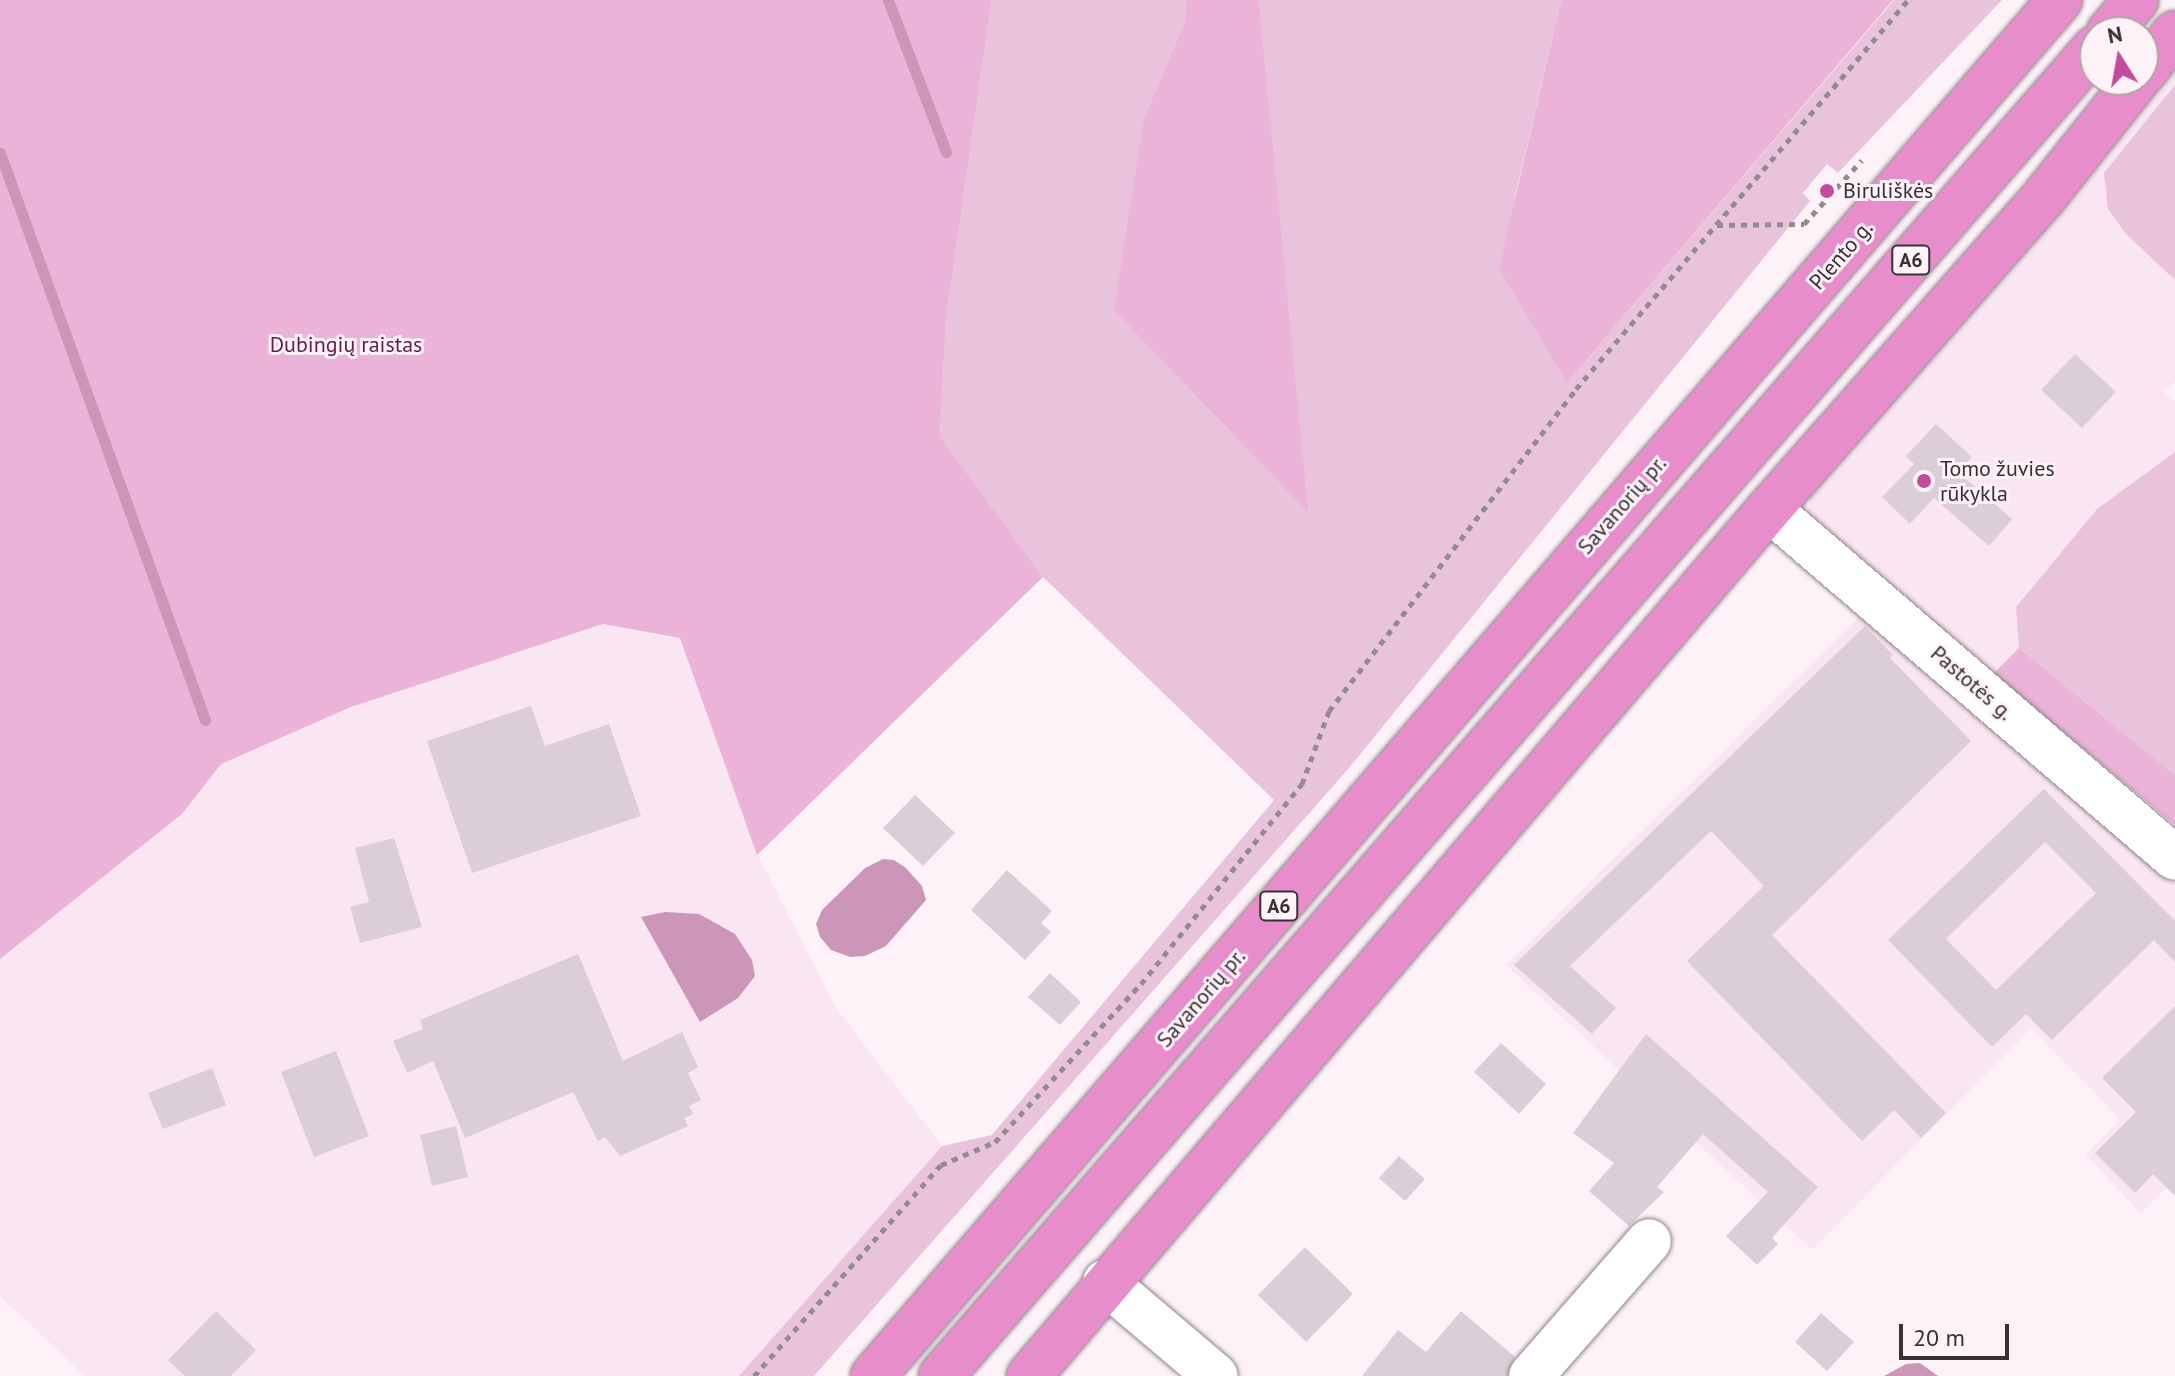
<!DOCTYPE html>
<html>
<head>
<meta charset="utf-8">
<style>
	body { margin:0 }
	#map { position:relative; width:2175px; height:1376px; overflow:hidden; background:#fef2f9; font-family:"PT Sans",sans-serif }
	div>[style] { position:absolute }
	.built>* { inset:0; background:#fae5f2 }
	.green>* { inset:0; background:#e9c3db }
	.forest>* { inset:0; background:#eab3d7 }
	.water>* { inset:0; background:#cc96b9 }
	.stream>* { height:11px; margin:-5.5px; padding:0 5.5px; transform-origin:5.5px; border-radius:5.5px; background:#cc96b9 }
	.building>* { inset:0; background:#dcced6 }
	.path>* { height:5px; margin-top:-2.5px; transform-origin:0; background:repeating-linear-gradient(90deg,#938b90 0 6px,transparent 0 12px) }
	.roads { filter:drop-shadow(0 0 2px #8f838a) drop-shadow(0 0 2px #8f838a) }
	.minor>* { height:44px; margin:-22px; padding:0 22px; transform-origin:22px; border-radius:22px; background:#fff }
	.highway>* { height:44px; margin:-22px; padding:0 22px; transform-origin:22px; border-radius:22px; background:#e88dcb }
	.dots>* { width:22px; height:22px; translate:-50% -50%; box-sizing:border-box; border:4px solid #fef2f9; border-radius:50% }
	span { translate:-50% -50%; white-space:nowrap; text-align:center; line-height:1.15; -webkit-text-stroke:6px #fef2f9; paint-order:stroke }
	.shield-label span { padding:2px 6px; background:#fef2f9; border:2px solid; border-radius:6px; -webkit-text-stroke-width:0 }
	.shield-label { font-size:20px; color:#363134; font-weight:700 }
	.poi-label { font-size:22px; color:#363134 }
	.left { translate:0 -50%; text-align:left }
	.street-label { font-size:22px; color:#363134 }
	.park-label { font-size:22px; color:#5e1e4c }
	.north { position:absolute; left:2079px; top:16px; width:80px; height:80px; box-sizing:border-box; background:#fef2f9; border:2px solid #aea5aa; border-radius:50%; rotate:349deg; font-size:22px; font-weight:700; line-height:32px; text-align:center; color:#363134 }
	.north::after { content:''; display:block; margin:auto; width:28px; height:36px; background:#c24ba0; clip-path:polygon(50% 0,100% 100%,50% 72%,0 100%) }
	.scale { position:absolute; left:1899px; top:1324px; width:110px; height:36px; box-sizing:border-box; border:4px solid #363134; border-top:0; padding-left:10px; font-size:24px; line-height:28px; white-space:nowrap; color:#363134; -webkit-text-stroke:6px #fef2f9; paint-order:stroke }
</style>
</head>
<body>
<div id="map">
	<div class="built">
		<div style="clip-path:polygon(2175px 54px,2175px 382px,2163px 391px,2175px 402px,2175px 452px,2097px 509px,2017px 607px,2019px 648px,1993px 674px,1819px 536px,1808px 511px,1815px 476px)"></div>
		<div style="clip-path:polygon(1861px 615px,2175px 883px,2175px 1180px,2141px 1213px,2085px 1155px,2120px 1119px,2031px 1028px,1812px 1250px,1506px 965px)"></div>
		<div style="clip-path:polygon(603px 624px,680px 638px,757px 854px,836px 1008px,942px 1146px,739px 1376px,85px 1376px,0 1296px,0 959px,182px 814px,221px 764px,351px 707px)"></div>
	</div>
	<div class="green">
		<div style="clip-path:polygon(992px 0,1186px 0,1185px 21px,1144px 118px,1307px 511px,1259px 0,1561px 0,1515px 197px,1567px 383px,1894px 0,2002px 0,1838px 173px,1827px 164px,1803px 193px,1810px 201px,1349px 768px,814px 1376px,739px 1376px,942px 1146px,992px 1135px,1274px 800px,1043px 577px,940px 436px,946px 320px)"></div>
		<div style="clip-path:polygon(2175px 85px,2175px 280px,2126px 234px,2108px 209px,2104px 173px)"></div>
		<div style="clip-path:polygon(2175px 452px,2175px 775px,2019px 648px,2016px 607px,2097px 509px)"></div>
	</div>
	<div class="forest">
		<div style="clip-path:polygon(0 0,992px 0,946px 320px,940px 436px,1043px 577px,757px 855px,680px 638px,603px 624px,351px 707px,221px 764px,182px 814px,0 959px)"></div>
		<div style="clip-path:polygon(1186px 0,1259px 0,1308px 512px,1114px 310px,1144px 118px,1185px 21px)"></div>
		<div style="clip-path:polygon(1561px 0,1893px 0,1567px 383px,1499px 268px)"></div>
		<div style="clip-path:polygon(2019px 648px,2175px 775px,2175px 825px,1993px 674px)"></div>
	</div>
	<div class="water">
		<div style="clip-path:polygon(883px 859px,894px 860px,906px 868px,922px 886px,926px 900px,886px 946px,865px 956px,850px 957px,831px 950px,820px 937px,816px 924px,822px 910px,865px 868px)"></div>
		<div style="clip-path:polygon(665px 912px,699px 914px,735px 934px,752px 960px,755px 976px,738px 998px,700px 1022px,641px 917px)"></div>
		<div style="clip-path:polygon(1920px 1363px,1938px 1376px,1884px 1376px,1906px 1364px)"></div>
	</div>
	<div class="stream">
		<div style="left:888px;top:0;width:163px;rotate:69.1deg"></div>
		<div style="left:0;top:153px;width:603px;rotate:70.12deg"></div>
	</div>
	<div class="building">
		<div style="clip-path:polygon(2075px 354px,2116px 392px,2082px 428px,2041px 390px)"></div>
		<div style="clip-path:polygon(1936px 424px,1972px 457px,1958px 472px,2012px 519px,1989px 546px,1934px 498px,1910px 524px,1882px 497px,1914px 464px,1906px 456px)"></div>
		<div style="clip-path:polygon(1865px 626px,1893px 655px,1890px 658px,1971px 741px,1772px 935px,1946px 1113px,1921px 1138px,1894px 1110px,1862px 1141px,1687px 961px,1764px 886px,1711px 831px,1570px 966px,1616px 1008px,1592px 1034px,1514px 965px)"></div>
		<div style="clip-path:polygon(531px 706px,545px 746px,609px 724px,641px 816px,472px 873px,427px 741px)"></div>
		<div style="clip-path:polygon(evenodd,2044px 789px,2175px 921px,2175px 962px,2154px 940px,2052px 1040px,2026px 1014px,1992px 1047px,1888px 940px,2044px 789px,2045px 842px,2096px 893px,1996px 990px,1946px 939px,2045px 842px)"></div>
		<div style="clip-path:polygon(915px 795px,955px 833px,923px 866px,883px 828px)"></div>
		<div style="clip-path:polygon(394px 838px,422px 927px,360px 943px,350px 907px,369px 902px,355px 848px)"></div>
		<div style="clip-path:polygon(1007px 870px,1052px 911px,1041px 923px,1051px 932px,1025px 960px,971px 910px)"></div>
		<div style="clip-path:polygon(578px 954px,623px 1061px,682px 1032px,698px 1067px,688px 1073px,701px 1100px,689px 1106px,693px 1114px,684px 1118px,688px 1126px,620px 1156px,605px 1137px,598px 1141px,573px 1092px,465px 1138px,433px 1061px,407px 1073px,393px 1041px,423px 1029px,420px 1020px)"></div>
		<div style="clip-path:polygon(1050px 973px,1081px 1002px,1060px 1025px,1028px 997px)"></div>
		<div style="clip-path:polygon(2175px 1006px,2175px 1196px,2153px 1174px,2135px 1193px,2095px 1153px,2136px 1112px,2102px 1078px)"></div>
		<div style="clip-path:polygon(1646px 1034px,1818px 1187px,1772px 1238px,1778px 1244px,1757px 1265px,1726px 1236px,1768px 1192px,1703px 1134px,1657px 1187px,1664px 1192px,1629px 1226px,1589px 1191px,1614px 1163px,1573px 1133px)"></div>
		<div style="clip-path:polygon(1501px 1043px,1546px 1084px,1519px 1114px,1474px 1072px)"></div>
		<div style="clip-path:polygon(336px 1051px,369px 1136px,314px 1157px,281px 1072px)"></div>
		<div style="clip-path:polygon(212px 1068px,226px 1105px,163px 1129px,148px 1093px)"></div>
		<div style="clip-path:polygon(456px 1126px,468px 1177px,432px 1186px,420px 1135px)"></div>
		<div style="clip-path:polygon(1399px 1156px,1425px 1179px,1405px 1201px,1379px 1178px)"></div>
		<div style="clip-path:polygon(1305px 1247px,1353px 1294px,1306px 1342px,1258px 1295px)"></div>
		<div style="clip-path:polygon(216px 1311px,256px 1350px,231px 1376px,185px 1376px,168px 1360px)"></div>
		<div style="clip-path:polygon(1461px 1311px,1515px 1357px,1507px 1376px,1362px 1376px,1398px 1330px,1426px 1352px)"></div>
		<div style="clip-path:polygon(1821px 1313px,1854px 1342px,1827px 1371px,1795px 1342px)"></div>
	</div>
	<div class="path">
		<div style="left:1717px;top:225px;width:87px;rotate:-0.7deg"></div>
		<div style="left:1804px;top:224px;width:86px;rotate:-47.8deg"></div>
		<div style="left:754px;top:1376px;width:282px;rotate:-48.5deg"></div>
		<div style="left:941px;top:1165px;width:59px;rotate:-23.1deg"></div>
		<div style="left:995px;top:1142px;width:215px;rotate:-47.3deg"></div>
		<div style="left:1141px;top:984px;width:257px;rotate:-51.2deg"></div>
		<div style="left:1302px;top:784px;width:78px;rotate:-69.7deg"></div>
		<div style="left:1329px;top:711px;width:406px;rotate:-52.5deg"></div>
		<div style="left:1576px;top:389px;width:511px;rotate:-49.52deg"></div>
	</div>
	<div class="roads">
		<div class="minor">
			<div style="left:1769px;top:509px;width:535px;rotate:40.68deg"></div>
			<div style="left:1105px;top:1282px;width:145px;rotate:40.3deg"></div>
			<div style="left:1531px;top:1376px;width:179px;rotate:-48.8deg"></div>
		</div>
		<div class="highway">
			<div style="left:2109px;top:32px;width:42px;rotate:-49.8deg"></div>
			<div style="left:2143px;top:73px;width:51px;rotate:-51.3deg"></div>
			<div style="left:873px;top:1376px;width:1817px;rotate:-49.22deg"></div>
			<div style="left:941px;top:1376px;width:1759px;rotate:-49.01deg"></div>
			<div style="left:1029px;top:1376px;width:1140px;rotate:-49.52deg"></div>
			<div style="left:1769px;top:509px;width:416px;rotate:-48.6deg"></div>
			<div style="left:2044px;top:197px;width:149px;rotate:-51.5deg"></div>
		</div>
	</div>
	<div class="dots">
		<div style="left:1827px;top:191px;background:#c24ba0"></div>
		<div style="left:1924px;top:481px;background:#c24ba0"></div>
	</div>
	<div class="shield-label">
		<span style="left:1911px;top:260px">A6</span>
		<span style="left:1279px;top:906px">A6</span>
	</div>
	<div class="poi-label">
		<span class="left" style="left:1843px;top:191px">Biruliškės</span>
		<span class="left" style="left:1940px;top:481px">Tomo žuvies<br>rūkykla</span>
	</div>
	<div class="street-label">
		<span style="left:1841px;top:255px;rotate:-49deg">Plento g.</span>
		<span style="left:1622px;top:505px;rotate:-49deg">Savanorių pr.</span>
		<span style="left:1972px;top:683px;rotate:41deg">Pastotės g.</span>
		<span style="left:1201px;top:998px;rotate:-49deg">Savanorių pr.</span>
	</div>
	<div class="park-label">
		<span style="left:346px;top:345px">Dubingių raistas</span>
	</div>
	<div class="north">N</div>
	<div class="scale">20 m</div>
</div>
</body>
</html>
